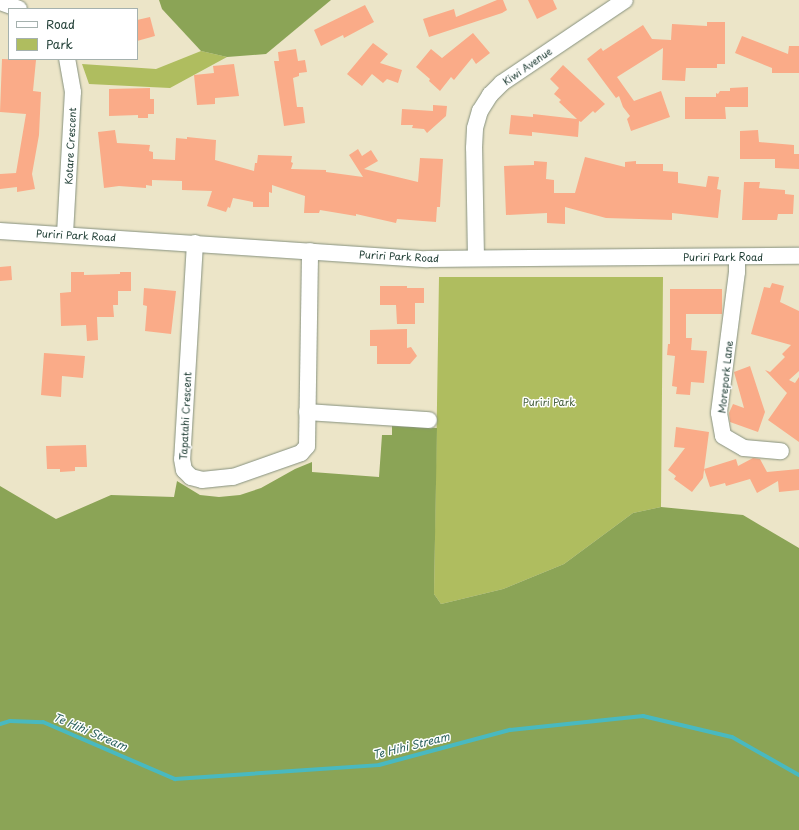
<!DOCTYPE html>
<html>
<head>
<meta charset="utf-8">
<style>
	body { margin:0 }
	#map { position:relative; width:799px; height:830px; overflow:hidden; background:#ece5c8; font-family:"Playpen Sans",sans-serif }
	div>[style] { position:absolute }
	.green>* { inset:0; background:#afbd5f }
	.forest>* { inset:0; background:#8ba456 }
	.stream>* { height:4px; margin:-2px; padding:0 2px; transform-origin:2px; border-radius:2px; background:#49b9c0 }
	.building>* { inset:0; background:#faab88 }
	.roads { filter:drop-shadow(0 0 1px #86917e) drop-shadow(0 0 1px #86917e) }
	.street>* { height:16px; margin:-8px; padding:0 8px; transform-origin:8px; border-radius:8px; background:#fff }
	span { translate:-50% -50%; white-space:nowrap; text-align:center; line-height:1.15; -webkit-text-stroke:3px #fff; paint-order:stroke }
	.street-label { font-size:10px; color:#1f3d34 }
	.park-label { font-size:10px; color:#4a6341 }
	.water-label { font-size:11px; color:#2c625e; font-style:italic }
	.legend { position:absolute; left:8px; top:8px; width:130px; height:52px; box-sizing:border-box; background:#fff; border:1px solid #a5b1ae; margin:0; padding:5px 7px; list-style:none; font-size:12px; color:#1f3d34 }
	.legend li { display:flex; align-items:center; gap:8px; height:20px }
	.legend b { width:20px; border:1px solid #a5b1ae }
</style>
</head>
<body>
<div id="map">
	<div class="green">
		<div style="clip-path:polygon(201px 51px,227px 57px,170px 88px,89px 84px,82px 64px,156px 69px)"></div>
		<div style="clip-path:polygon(439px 277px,663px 277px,661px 507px,633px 513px,564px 564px,503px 589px,441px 604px,434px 594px)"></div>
	</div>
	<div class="forest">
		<div style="clip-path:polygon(159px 0,331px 0,266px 54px,227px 57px,201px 51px,162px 9px)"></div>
		<div style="clip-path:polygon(392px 426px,437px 428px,434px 594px,441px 604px,503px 589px,564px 564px,633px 513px,661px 507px,743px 515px,799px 548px,799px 830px,0 830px,0 486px,56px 519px,111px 495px,174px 497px,177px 481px,200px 495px,219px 497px,240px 495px,261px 488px,295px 469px,312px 462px,312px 472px,379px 477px,382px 435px,392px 435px)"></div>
	</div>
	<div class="stream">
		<div style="left:0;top:724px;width:10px;rotate:-17deg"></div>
		<div style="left:10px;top:721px;width:33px;rotate:2deg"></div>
		<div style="left:43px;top:722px;width:144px;rotate:23.4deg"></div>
		<div style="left:175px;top:779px;width:204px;rotate:-3.9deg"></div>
		<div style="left:379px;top:765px;width:136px;rotate:-15deg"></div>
		<div style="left:510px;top:730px;width:134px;rotate:-6deg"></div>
		<div style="left:643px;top:716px;width:91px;rotate:13.3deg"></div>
		<div style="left:732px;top:737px;width:77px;rotate:29.6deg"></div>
	</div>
	<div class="building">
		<div style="clip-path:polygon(497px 0,503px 0,507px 10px,502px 13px,429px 37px,423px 19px,454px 9px,456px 17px)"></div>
		<div style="clip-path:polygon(528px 0,553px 0,557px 9px,537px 19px)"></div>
		<div style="clip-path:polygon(365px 5px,374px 22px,344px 38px,343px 35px,321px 46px,314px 30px)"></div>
		<div style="clip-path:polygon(150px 17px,155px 36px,137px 41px,137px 20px)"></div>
		<div style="clip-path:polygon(707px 22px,725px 22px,725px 64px,717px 64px,717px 68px,686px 68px,685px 81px,662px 80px,663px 48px,617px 77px,634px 101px,661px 91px,670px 117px,631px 131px,627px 119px,630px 116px,623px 107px,619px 96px,616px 98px,587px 59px,601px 48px,603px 51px,643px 25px,652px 39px,671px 40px,672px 24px,707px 26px)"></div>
		<div style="clip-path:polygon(473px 33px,490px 53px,476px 64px,472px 58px,454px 80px,451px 77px,440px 91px,429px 81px,430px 79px,416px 67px,431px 49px,442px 58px)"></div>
		<div style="clip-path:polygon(742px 36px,788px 54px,789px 46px,799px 46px,799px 73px,772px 73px,772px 68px,735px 53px)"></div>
		<div style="clip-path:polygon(373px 43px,388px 54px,380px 63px,402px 70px,398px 83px,387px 79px,383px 83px,372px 74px,362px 86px,347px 74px)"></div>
		<div style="clip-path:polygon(296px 49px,298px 61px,305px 60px,307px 72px,299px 73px,299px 76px,293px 78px,297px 107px,303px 107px,305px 123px,284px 126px,274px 61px,279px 61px,278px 52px)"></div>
		<div style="clip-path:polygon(2px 59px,36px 60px,33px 91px,41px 92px,39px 135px,32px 174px,35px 189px,17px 192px,17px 187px,0 189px,0 174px,16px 173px,26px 114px,0 112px)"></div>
		<div style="clip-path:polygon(234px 64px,239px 96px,215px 98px,215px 104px,197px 105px,194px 75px,214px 73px,213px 66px)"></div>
		<div style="clip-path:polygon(563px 65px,605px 104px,595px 113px,593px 111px,581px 122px,579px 121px,578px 137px,532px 132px,532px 136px,509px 134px,511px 115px,533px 117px,533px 114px,577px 119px,559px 102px,561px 100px,554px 94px,559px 88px,550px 79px)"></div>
		<div style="clip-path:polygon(748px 87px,748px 107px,725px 107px,726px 119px,685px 119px,685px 97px,716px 97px,716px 93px,718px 94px,720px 91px,730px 91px,730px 88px)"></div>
		<div style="clip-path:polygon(150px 88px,150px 99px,154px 99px,154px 114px,148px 114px,148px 118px,138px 118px,138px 115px,109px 116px,109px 89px)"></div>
		<div style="clip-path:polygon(433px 105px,447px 106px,446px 116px,427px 133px,424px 129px,412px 128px,413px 125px,401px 125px,402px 109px,433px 111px)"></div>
		<div style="clip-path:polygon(115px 130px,117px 143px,150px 145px,149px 151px,153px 152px,153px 159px,175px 160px,176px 138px,187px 139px,187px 137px,216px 140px,215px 160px,254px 171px,255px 163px,257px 163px,258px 155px,292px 156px,291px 162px,293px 163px,291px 169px,326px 170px,326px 172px,363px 177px,349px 155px,358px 149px,362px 156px,371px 150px,378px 161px,364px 169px,418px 182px,420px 158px,443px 159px,440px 207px,437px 207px,436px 222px,397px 219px,396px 223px,356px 214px,356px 216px,320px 210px,319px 213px,304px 213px,305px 196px,272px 185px,272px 193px,269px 192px,269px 207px,253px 207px,253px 202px,233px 198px,230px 208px,228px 207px,226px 212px,207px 206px,212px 191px,182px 190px,182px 181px,152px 180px,152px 186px,146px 185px,146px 188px,119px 186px,104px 188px,98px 132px)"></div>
		<div style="clip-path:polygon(758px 130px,759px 142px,794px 145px,794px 154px,799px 154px,799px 169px,775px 168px,775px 159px,740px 159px,740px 131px)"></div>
		<div style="clip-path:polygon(585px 157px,625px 167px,625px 162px,636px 161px,636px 164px,663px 164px,663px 171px,678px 172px,678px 183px,706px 187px,708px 176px,719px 177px,717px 189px,721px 190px,718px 218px,672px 213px,672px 220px,606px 218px,565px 207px,565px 224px,547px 223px,547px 213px,506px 215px,504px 166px,534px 165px,534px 161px,547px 162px,546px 179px,554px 180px,554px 193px,575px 193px)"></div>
		<div style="clip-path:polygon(744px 182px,760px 182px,759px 188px,785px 190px,785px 194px,794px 195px,793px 214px,778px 214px,777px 220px,742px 220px)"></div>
		<div style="clip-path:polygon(11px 266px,12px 280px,0 281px,0 267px)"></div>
		<div style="clip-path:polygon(71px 272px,84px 272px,84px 275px,120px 274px,120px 272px,131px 272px,131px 291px,118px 291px,118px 305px,113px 305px,114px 317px,97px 317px,98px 340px,87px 341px,86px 325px,61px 326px,60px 293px,71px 292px)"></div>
		<div style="clip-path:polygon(772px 283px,784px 286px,780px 302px,799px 311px,799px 371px,789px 380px,795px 383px,799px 377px,799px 442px,768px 420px,787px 393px,765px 370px,770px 372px,785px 357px,782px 354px,791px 345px,751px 334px,764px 287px,770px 288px)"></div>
		<div style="clip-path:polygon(380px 286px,407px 286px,407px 288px,424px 288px,424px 303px,415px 303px,415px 324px,397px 324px,396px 305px,380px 305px)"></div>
		<div style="clip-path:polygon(144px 288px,176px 291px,171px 334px,145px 331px,147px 306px,143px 305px)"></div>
		<div style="clip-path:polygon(670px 289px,722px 289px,722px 314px,686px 314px,686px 338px,692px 338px,691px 350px,707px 351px,704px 383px,691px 382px,690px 395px,676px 394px,677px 387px,672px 386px,675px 356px,667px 355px,668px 344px,670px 344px)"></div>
		<div style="clip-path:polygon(407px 329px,407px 348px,411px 347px,417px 356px,410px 364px,377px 364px,377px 346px,370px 346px,370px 330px)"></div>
		<div style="clip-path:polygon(44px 353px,85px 356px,83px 378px,62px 376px,61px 397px,41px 395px)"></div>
		<div style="clip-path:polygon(750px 366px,765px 412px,758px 432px,730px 422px,729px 413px,733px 404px,744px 408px,734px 372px)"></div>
		<div style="clip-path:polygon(676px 427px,709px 432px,703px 478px,692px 492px,674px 479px,676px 476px,668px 470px,685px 448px,674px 447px)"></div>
		<div style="clip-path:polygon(86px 445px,87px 467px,75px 467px,75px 471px,60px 472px,60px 469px,47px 469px,46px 446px)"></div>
		<div style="clip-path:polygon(753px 458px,760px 459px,767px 472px,799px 469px,799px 490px,779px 492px,778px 481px,757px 493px,750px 479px,726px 486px,725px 483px,710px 487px,704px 469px,736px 459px,738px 466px)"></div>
	</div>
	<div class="roads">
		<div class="street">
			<div style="left:0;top:2px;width:20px;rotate:20deg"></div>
			<div style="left:0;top:231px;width:428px;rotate:3.8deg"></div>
			<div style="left:427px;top:259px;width:372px;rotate:-0.5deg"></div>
			<div style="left:65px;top:234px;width:142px;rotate:-86.8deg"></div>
			<div style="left:73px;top:92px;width:34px;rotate:-100deg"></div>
			<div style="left:195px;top:243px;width:216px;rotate:93.4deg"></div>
			<div style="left:182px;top:459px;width:11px;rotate:80deg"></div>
			<div style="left:184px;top:470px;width:10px;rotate:45deg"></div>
			<div style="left:191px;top:477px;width:11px;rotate:15deg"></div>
			<div style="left:202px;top:480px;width:31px;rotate:-6deg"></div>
			<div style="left:233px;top:477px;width:72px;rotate:-19.4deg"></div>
			<div style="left:301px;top:453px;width:9px;rotate:-49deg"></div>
			<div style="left:307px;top:446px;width:195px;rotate:-89.1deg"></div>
			<div style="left:737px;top:257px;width:15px;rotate:90deg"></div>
			<div style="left:737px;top:272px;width:142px;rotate:97.3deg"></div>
			<div style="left:719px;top:413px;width:23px;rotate:80deg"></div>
			<div style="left:723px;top:436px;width:24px;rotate:30deg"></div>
			<div style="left:744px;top:448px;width:37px;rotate:5deg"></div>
			<div style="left:476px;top:258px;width:110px;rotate:-91deg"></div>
			<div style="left:474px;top:148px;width:20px;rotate:-87deg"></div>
			<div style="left:475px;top:128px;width:18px;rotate:-74deg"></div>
			<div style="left:480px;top:111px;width:19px;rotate:-58deg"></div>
			<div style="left:490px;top:95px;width:17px;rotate:-45deg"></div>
			<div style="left:502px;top:83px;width:148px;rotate:-34deg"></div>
			<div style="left:307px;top:412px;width:122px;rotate:3.8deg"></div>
		</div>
	</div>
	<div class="street-label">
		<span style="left:527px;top:66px;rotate:-35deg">Kiwi Avenue</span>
		<span style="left:70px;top:146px;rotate:-87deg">Kotare Crescent</span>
		<span style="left:76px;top:235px;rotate:3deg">Puriri Park Road</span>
		<span style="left:399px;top:256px;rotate:3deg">Puriri Park Road</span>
		<span style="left:723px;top:257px">Puriri Park Road</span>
		<span style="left:725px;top:377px;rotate:-84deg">Morepork Lane</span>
		<span style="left:185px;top:416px;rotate:-87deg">Tapatahi Crescent</span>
	</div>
	<div class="park-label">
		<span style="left:549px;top:402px">Puriri Park</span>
	</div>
	<div class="water-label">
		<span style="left:90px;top:732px;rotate:23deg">Te Hihi Stream</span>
		<span style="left:411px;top:746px;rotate:-14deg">Te Hihi Stream</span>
	</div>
	<ul class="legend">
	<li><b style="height:5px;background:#fff"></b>Road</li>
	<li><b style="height:11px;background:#afbd5f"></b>Park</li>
	</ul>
</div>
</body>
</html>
